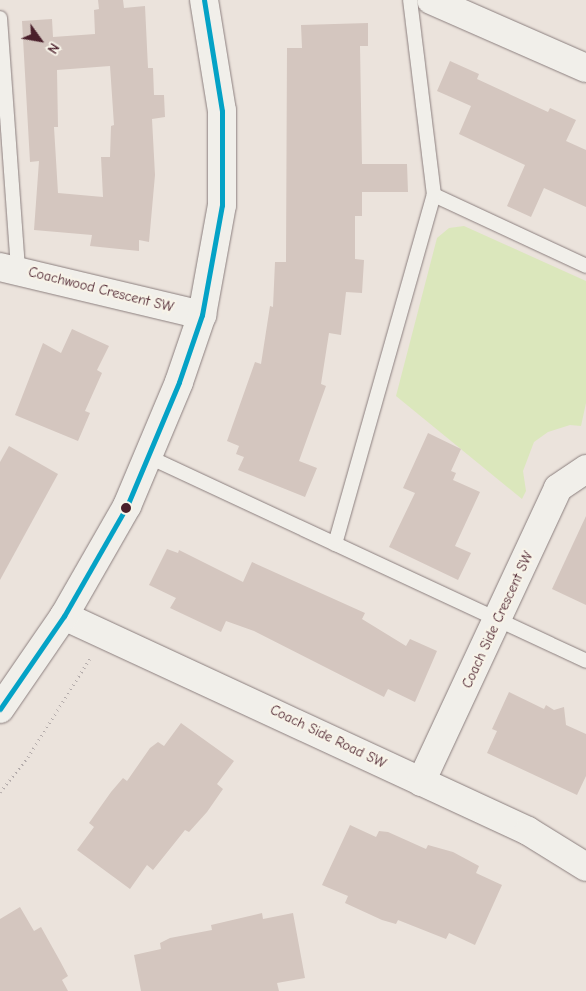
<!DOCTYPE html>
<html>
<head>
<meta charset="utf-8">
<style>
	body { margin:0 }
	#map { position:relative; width:586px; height:991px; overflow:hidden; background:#ebe3dc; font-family:"Comic Neue",sans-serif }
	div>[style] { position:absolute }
	.green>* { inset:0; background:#dbe7bc }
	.building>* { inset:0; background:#d4c6bf }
	.path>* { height:3px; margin-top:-1.5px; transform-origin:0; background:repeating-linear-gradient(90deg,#b5adac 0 1px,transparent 0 5px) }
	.roads { filter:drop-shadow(0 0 1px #8b7f7e) drop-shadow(0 0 1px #8b7f7e) }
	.lane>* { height:14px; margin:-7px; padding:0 7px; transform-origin:7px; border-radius:7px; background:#f1efea }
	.street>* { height:28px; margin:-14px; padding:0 14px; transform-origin:14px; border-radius:14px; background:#f1efea }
	.secondary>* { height:28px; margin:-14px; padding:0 14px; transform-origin:14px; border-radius:14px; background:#f1efea }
	.bus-1>* { height:5px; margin:-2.5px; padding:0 2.5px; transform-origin:2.5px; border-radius:2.5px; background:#04a2c6 }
	.dots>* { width:14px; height:14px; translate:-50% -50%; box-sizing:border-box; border:2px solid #f7f3e8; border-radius:50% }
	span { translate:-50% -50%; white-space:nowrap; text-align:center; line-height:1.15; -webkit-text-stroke:4.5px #f7f3e8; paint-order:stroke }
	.street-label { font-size:14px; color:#4a1f2b }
	.north { position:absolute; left:15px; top:15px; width:50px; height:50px; -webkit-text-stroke:4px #f7f3e8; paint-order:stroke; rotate:122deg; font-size:14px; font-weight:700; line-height:20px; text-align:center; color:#4a1f2b }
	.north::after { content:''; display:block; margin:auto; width:18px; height:22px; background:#4a1f2b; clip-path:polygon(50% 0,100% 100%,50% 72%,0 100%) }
</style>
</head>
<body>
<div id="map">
	<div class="green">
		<div style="clip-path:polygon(464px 226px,586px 281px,586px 403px,581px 426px,570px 425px,548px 432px,534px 442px,523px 471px,526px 491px,522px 499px,396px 396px,437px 238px,449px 228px)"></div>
	</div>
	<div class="building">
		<div style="clip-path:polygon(evenodd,98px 0,123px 0,124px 8px,145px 6px,148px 68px,153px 68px,154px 95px,164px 95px,165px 117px,152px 119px,155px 175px,149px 242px,139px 240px,139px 251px,90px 246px,92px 235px,34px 230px,39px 161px,30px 162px,22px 21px,52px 19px,53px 37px,95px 34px,94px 10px,99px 9px,98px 0,110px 66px,114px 125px,111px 126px,110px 157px,101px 157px,103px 197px,58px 193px,54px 127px,58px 127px,57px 70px,110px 66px)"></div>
		<div style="clip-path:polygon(368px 23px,368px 46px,360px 46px,362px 164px,407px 164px,408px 192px,362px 192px,362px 216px,355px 216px,355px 259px,364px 260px,362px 293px,346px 292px,341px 335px,329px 333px,321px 384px,326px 386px,299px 461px,317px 468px,305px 497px,238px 470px,244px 457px,236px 454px,239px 446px,227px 441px,255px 362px,261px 364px,270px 306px,273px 307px,275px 262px,286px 262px,287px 48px,302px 48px,301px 25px)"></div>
		<div style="clip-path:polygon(450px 61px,479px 74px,477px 79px,548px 112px,550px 108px,576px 120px,566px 141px,586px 150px,586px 207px,544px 188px,531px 217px,507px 206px,525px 165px,459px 134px,471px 106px,437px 91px)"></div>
		<div style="clip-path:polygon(72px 329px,109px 346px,97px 370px,102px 373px,85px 411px,90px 413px,78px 441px,15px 415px,43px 343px,61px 353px)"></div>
		<div style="clip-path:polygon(428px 433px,461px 449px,451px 471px,456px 473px,453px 480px,480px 492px,455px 546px,471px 553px,458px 580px,389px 547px,415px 493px,403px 488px)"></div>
		<div style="clip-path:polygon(9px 446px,58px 474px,0 580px,0 462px)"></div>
		<div style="clip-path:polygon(586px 516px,586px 605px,552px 589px)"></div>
		<div style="clip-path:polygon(167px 549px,178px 553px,179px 550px,243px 582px,252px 562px,365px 613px,362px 619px,406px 646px,410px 639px,437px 651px,415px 702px,388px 689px,384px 697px,254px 631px,226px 621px,221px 632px,170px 608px,176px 598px,149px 585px)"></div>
		<div style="clip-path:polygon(509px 692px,544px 709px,546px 705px,554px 710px,564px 707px,566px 725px,586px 734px,586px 776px,577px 795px,487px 753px,497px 731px,492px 729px)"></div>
		<div style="clip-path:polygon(181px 723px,234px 761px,217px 784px,223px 789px,207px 812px,189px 832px,185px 830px,153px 870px,147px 865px,130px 889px,77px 850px,94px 827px,89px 823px,111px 792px,123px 778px,127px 781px,150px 748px,158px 742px,164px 746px)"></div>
		<div style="clip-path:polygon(350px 825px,376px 837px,379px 831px,388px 832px,426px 849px,428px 845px,453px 852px,479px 866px,476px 873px,502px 885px,475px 945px,449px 933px,446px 939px,398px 920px,396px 924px,382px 920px,345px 903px,348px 896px,322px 885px)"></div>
		<div style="clip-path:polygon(20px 907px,34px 931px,41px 927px,60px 961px,68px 976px,62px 980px,68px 991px,0 991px,0 919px)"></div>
		<div style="clip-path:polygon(262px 913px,263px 919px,293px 913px,305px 978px,277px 983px,279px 991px,141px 991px,134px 955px,161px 949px,160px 943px,170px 938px,212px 930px,211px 925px)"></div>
	</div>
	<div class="path">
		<div style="left:0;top:792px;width:45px;rotate:-51.3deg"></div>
		<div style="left:28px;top:757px;width:117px;rotate:-57.9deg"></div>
	</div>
	<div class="roads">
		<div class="lane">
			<div style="left:0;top:18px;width:252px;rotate:85.9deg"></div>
			<div style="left:434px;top:195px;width:168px;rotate:25deg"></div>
			<div style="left:149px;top:457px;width:482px;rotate:25deg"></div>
			<div style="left:335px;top:544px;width:363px;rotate:-74.2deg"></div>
			<div style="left:434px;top:195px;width:196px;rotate:-97deg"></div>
		</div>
		<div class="street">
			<div style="left:431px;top:0;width:169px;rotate:23.7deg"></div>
			<div style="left:0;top:267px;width:208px;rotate:13.4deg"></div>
			<div style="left:64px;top:616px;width:511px;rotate:24.86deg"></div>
			<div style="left:528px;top:831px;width:68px;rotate:31.8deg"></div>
			<div style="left:421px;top:782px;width:324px;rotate:-65deg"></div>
			<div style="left:558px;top:488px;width:34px;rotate:-34deg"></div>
		</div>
		<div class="secondary">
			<div style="left:0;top:709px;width:113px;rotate:-55.5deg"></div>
			<div style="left:64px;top:616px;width:127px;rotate:-60.2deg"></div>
			<div style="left:127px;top:506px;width:134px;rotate:-67.2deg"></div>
			<div style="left:179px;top:382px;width:71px;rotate:-71.1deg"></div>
			<div style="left:202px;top:315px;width:112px;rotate:-79.7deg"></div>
			<div style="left:222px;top:205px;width:94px;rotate:-90deg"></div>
			<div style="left:222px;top:111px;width:112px;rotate:-99.2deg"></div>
		</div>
	</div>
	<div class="bus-1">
		<div style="left:0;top:709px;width:113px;rotate:-55.5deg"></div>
		<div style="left:64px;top:616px;width:127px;rotate:-60.2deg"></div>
		<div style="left:127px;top:506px;width:134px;rotate:-67.2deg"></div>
		<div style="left:179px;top:382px;width:71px;rotate:-71.1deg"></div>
		<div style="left:202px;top:315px;width:112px;rotate:-79.7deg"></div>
		<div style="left:222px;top:205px;width:94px;rotate:-90deg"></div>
		<div style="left:222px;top:111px;width:112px;rotate:-99.2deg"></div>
	</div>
	<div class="dots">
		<div style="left:126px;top:508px;background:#4a1f2b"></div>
	</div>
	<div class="street-label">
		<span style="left:101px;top:290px;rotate:14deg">Coachwood Crescent SW</span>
		<span style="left:498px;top:620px;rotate:-65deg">Coach Side Crescent SW</span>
		<span style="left:328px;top:737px;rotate:26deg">Coach Side Road SW</span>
	</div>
	<div class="north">N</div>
</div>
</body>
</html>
